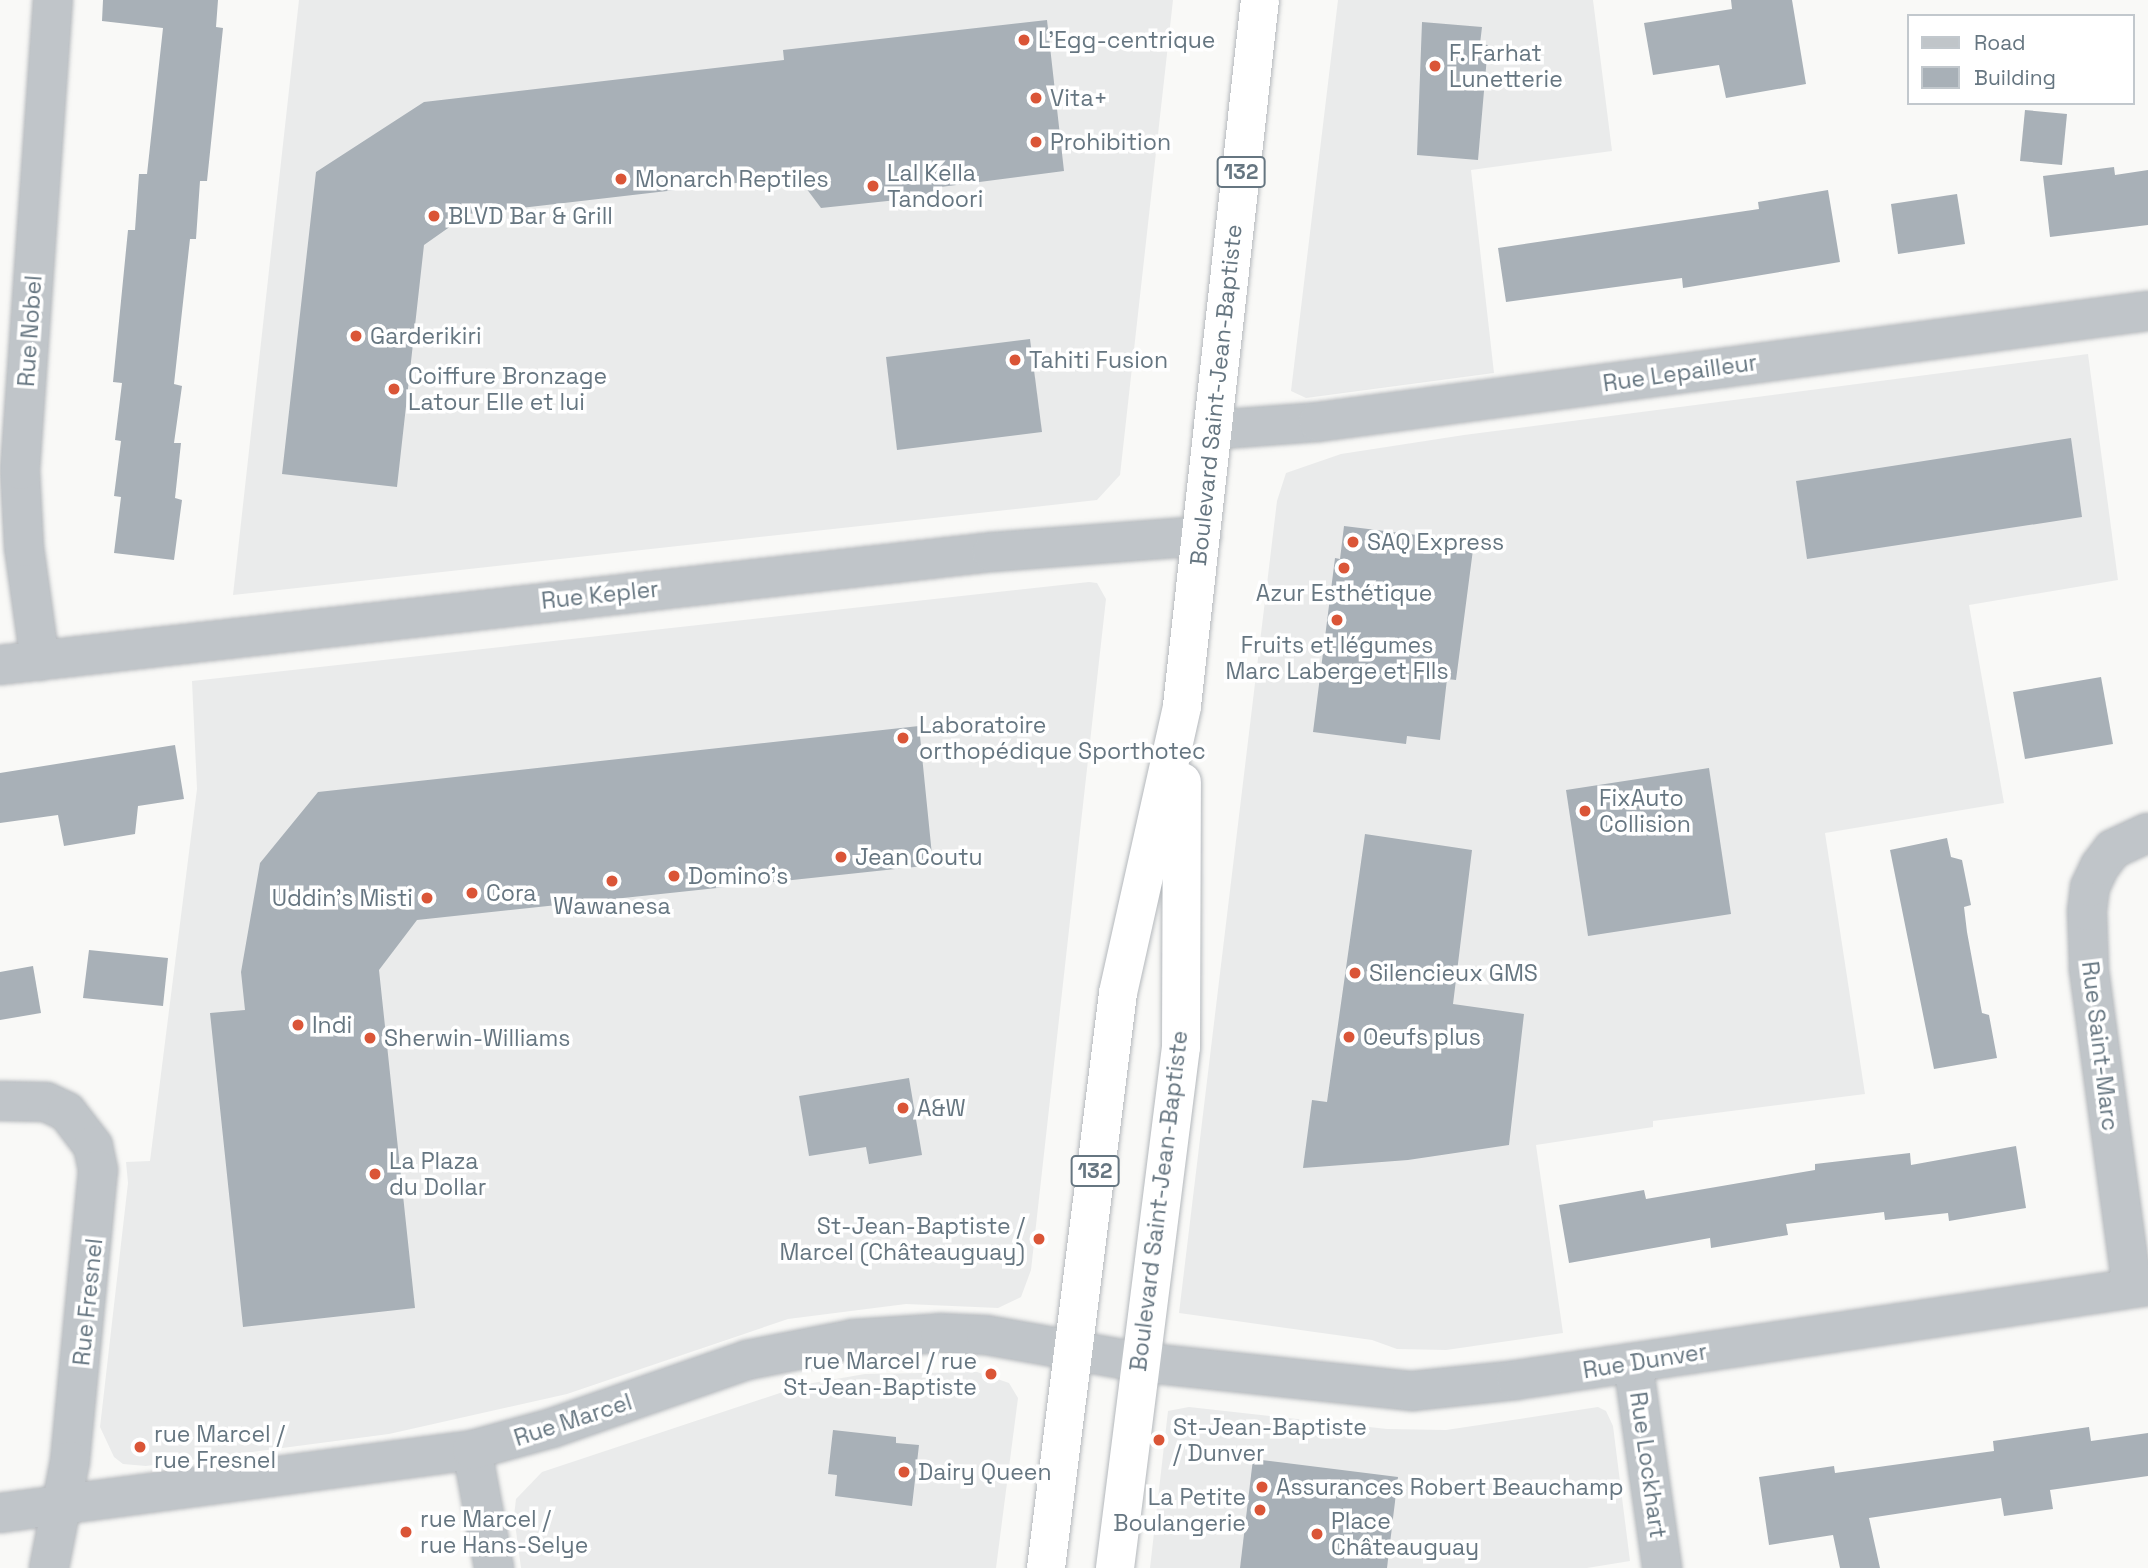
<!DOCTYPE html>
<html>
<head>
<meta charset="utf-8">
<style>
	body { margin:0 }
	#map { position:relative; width:2148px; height:1568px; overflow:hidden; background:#f9f9f7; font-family:"Space Grotesk",sans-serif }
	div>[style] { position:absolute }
	.built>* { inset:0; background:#eaebeb }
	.building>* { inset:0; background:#a8b0b7 }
	.roads { filter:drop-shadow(0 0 2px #b4b8bc) drop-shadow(0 0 2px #b4b8bc) }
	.minor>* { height:38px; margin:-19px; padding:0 19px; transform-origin:19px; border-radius:19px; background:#c0c5c9 }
	.highway>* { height:38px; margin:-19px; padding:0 19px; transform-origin:19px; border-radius:19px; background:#fff }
	.dots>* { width:19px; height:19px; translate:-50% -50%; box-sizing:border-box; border:4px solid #fff; border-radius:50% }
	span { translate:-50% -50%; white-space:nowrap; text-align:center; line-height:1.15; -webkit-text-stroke:7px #fff; paint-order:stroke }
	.shield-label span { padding:2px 5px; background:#fff; border:2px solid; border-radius:5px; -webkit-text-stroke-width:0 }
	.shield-label { font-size:21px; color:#667681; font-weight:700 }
	.poi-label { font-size:23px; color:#667681 }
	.left { translate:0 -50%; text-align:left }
	.right { translate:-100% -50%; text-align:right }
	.street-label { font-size:23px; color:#667681 }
	.legend { position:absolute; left:1907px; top:14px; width:228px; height:91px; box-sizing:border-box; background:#fff; border:2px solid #c2c8cd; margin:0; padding:9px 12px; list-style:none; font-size:21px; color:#667681 }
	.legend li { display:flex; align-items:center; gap:14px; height:35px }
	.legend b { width:35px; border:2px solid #c2c8cd }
</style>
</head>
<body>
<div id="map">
	<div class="built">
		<div style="clip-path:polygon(299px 0,1173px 0,1120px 475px,1097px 500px,233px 595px)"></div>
		<div style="clip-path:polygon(1338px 0,1593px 0,1612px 151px,1471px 170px,1494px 373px,1306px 398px,1291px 391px)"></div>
		<div style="clip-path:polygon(2088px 354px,2118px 580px,1969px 605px,2004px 803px,1825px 833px,1865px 1094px,1653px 1121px,1653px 1127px,1536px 1145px,1563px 1333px,1446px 1350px,1397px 1349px,1372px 1340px,1179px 1313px,1277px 501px,1286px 473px,1341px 454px,1464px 435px)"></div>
		<div style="clip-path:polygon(1089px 582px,1097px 583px,1106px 599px,1031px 1270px,1021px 1297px,998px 1308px,906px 1304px,788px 1319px,567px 1394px,389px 1434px,146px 1466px,123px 1464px,114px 1457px,100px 1427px,128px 1183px,126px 1162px,150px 1161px,197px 789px,192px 681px)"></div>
		<div style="clip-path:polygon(977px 1372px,1009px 1383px,1018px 1398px,996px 1568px,521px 1568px,514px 1516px,516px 1499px,542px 1472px,807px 1384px,865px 1374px)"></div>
		<div style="clip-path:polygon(1189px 1407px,1387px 1429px,1446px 1430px,1598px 1407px,1606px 1411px,1613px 1426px,1630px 1561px,1587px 1568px,1150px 1568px,1168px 1411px)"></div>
	</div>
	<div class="building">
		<div style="clip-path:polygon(103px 0,218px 0,216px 27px,223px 28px,207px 181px,200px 181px,196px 239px,190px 239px,174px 384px,182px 386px,174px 443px,181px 443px,175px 498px,182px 500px,174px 560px,114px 553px,121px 497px,114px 496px,121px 441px,115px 440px,122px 383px,113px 382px,128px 230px,135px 230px,139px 174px,147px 174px,163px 28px,102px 21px)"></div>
		<div style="clip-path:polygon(1731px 0,1792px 0,1806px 84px,1726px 98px,1719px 65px,1653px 75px,1644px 23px,1732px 9px)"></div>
		<div style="clip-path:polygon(1047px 20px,1064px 171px,933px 188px,935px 196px,821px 208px,797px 176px,468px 214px,424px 245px,397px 487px,282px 474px,316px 172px,424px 102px,784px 60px,783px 50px)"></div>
		<div style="clip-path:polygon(1422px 22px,1482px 27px,1480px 44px,1488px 45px,1478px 160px,1417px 155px)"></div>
		<div style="clip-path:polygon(2025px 110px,2067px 114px,2062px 165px,2020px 161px)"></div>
		<div style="clip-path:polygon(2114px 167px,2115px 175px,2148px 170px,2148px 225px,2050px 237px,2043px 176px)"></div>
		<div style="clip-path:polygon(1828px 190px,1840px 262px,1683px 288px,1682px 278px,1506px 302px,1498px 248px,1759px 209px,1758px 202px)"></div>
		<div style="clip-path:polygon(1957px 194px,1965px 244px,1898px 254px,1891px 204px)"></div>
		<div style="clip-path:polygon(1030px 339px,1042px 432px,897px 450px,886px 357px)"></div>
		<div style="clip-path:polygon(2071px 438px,2082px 517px,1807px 559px,1796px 481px)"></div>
		<div style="clip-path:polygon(1344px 526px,1474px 542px,1456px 680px,1447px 679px,1440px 740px,1407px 736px,1406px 744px,1313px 732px,1335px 558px,1340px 559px)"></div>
		<div style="clip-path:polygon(2101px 677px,2113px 744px,2025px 759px,2013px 692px)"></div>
		<div style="clip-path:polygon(919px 726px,933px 865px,417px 920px,379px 970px,415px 1308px,243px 1327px,210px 1013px,245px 1010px,241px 972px,260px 863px,318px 792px)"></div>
		<div style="clip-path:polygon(175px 745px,184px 799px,138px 806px,135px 834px,64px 846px,58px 815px,0 823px,0 773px)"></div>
		<div style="clip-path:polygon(1709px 768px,1731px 914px,1588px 936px,1566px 790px)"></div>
		<div style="clip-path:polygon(1365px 834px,1472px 850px,1453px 1004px,1524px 1014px,1509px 1145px,1408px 1160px,1303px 1168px,1312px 1100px,1327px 1102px)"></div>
		<div style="clip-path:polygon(1947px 838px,1951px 857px,1962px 860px,1971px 905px,1964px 907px,1967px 932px,1982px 1013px,1989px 1015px,1997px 1058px,1934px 1069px,1890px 850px)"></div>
		<div style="clip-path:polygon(89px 950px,168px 958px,163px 1006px,83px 998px)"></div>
		<div style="clip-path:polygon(33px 966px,41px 1013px,0 1020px,0 972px)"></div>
		<div style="clip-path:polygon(909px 1078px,922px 1155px,869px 1164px,866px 1147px,809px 1156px,799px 1096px)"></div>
		<div style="clip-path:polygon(2016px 1146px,2026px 1208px,1949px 1221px,1948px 1213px,1885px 1220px,1884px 1212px,1786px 1224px,1788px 1235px,1711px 1248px,1710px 1238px,1569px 1263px,1559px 1205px,1644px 1190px,1646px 1199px,1815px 1170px,1815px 1164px,1910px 1153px,1911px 1165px)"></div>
		<div style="clip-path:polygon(2089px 1427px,2091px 1441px,2148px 1433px,2148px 1476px,2050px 1490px,2053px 1509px,2004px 1516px,2001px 1498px,1869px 1518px,1880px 1568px,1840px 1568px,1833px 1535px,1769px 1545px,1759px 1477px,1834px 1466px,1835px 1473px,1994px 1451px,1993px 1441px)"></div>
		<div style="clip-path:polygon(833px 1430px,896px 1437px,896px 1443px,919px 1445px,912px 1506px,835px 1496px,837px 1475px,828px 1474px)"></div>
		<div style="clip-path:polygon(1253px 1459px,1398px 1477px,1387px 1568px,1240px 1568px)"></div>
	</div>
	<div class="roads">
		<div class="minor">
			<div style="left:1212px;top:430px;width:106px;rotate:-4.3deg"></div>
			<div style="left:1318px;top:422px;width:837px;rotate:-7.62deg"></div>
			<div style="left:40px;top:661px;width:115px;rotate:-98deg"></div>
			<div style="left:24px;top:547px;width:77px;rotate:-93deg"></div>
			<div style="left:20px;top:470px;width:471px;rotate:-86deg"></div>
			<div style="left:0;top:665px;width:998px;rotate:-6.5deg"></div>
			<div style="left:992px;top:552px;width:210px;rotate:-4.4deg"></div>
			<div style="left:0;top:1101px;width:46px;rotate:1.2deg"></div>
			<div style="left:46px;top:1102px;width:23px;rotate:25deg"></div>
			<div style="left:67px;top:1112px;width:43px;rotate:52.6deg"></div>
			<div style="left:93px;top:1146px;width:25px;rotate:78deg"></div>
			<div style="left:98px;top:1170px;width:292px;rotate:95.5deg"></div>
			<div style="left:70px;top:1461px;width:109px;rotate:101.1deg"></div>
			<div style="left:2132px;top:1288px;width:323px;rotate:-97.7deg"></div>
			<div style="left:2089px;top:968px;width:57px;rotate:-92deg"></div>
			<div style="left:2087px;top:911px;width:24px;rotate:-83deg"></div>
			<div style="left:2090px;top:887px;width:23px;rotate:-65deg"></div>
			<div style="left:2100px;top:866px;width:21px;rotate:-53deg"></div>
			<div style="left:2113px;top:849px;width:38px;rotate:-25deg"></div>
			<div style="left:1633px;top:1363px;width:207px;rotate:81.9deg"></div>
			<div style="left:472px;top:1450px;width:120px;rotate:79.4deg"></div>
			<div style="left:0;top:1513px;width:476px;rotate:-7.6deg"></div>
			<div style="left:472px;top:1450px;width:83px;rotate:-15.4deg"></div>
			<div style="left:552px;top:1428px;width:207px;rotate:-19.2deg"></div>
			<div style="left:747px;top:1360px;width:108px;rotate:-11.2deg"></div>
			<div style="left:853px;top:1339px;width:87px;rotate:-3.9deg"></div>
			<div style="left:940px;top:1333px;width:46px;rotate:2.5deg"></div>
			<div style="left:986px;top:1335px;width:155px;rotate:10deg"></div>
			<div style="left:1139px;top:1362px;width:275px;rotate:6.1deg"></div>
			<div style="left:1412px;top:1391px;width:105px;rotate:-6deg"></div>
			<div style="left:1516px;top:1380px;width:639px;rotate:-8.46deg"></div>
		</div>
		<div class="highway">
			<div style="left:1046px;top:1568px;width:579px;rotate:-82.86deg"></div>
			<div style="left:1118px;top:993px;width:294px;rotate:-77.4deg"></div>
			<div style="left:1182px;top:706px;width:710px;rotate:-83.7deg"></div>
			<div style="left:1115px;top:1568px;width:525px;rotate:-82.78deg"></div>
			<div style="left:1181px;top:1047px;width:265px;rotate:-89.8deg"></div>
		</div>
	</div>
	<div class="dots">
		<div style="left:1024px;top:40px;background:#da5537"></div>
		<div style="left:1435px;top:66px;background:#da5537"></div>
		<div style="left:1036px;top:98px;background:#da5537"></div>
		<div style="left:1036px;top:142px;background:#da5537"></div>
		<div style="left:621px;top:179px;background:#da5537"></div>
		<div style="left:873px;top:186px;background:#da5537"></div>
		<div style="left:434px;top:216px;background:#da5537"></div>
		<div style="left:356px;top:336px;background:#da5537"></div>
		<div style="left:1015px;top:360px;background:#da5537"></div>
		<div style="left:394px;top:389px;background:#da5537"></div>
		<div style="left:1353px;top:542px;background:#da5537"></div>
		<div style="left:1344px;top:568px;background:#da5537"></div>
		<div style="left:1337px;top:620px;background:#da5537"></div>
		<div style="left:903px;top:738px;background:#da5537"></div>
		<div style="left:1585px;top:811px;background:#da5537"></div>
		<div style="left:841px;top:857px;background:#da5537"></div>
		<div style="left:674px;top:876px;background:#da5537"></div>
		<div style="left:612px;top:881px;background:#da5537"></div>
		<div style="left:472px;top:893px;background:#da5537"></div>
		<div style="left:427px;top:898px;background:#da5537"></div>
		<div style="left:1355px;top:973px;background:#da5537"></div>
		<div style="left:298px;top:1025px;background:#da5537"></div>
		<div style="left:1349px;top:1037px;background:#da5537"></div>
		<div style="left:370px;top:1038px;background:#da5537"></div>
		<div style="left:903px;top:1108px;background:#da5537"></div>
		<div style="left:375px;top:1174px;background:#da5537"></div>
		<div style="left:1039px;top:1239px;background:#da5537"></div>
		<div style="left:991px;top:1374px;background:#da5537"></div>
		<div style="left:1159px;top:1440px;background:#da5537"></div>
		<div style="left:140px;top:1447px;background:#da5537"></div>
		<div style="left:904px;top:1472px;background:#da5537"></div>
		<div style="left:1262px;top:1487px;background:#da5537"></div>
		<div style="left:1260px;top:1510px;background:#da5537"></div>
		<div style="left:406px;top:1532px;background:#da5537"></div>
		<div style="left:1317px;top:1534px;background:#da5537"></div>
	</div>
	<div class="shield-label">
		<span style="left:1241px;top:172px">132</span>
		<span style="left:1095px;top:1171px">132</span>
	</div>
	<div class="poi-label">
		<span class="left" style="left:1038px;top:40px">L'Egg-centrique</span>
		<span class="left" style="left:1449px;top:66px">F. Farhat<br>Lunetterie</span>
		<span class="left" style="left:1050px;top:98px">Vita+</span>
		<span class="left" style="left:1050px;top:142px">Prohibition</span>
		<span class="left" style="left:887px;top:186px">Lal Kella<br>Tandoori</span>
		<span class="left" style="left:635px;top:179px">Monarch Reptiles</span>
		<span class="left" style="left:448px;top:216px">BLVD Bar &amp; Grill</span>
		<span class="left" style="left:370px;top:336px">Garderikiri</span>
		<span class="left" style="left:1029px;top:360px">Tahiti Fusion</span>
		<span class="left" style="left:408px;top:389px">Coiffure Bronzage<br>Latour Elle et lui</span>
		<span class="left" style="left:1367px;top:542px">SAQ Express</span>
		<span style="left:1344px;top:593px">Azur Esthétique</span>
		<span style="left:1337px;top:658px">Fruits et légumes<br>Marc Laberge et FIls</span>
		<span class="left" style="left:919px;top:738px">Laboratoire<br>orthopédique Sporthotec</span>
		<span class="left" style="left:1599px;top:811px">FixAuto<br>Collision</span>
		<span class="left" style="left:855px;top:857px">Jean Coutu</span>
		<span class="left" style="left:688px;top:876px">Domino's</span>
		<span class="left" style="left:486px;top:893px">Cora</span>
		<span class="right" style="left:413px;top:898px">Uddin's Misti</span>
		<span style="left:612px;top:906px">Wawanesa</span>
		<span class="left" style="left:1369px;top:973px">Silencieux GMS</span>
		<span class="left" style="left:312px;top:1025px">Indi</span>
		<span class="left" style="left:1363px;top:1037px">Oeufs plus</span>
		<span class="left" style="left:384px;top:1038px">Sherwin-Williams</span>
		<span class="left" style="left:917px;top:1108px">A&amp;W</span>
		<span class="left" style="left:389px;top:1174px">La Plaza<br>du Dollar</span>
		<span class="right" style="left:1025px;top:1239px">St-Jean-Baptiste /<br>Marcel (Châteauguay)</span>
		<span class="right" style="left:977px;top:1374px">rue Marcel / rue<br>St-Jean-Baptiste</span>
		<span class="left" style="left:1173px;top:1440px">St-Jean-Baptiste<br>/ Dunver</span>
		<span class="left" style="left:154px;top:1447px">rue Marcel /<br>rue Fresnel</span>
		<span class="left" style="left:918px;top:1472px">Dairy Queen</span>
		<span class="left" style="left:1276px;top:1487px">Assurances Robert Beauchamp</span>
		<span class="right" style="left:1246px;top:1510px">La Petite<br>Boulangerie</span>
		<span class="left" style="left:420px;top:1532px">rue Marcel /<br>rue Hans-Selye</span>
		<span class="left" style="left:1331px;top:1534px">Place<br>Châteauguay</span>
	</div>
	<div class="street-label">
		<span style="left:30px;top:331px;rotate:-86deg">Rue Nobel</span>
		<span style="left:1680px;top:373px;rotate:-8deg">Rue Lepailleur</span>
		<span style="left:1216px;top:395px;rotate:-84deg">Boulevard Saint-Jean-Baptiste</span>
		<span style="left:600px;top:595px;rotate:-6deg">Rue Kepler</span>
		<span style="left:2100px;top:1046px;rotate:83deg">Rue Saint-Marc</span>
		<span style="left:1159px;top:1201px;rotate:-83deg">Boulevard Saint-Jean-Baptiste</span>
		<span style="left:88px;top:1302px;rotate:-84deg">Rue Fresnel</span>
		<span style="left:1645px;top:1361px;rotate:-9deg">Rue Dunver</span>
		<span style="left:573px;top:1420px;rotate:-18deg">Rue Marcel</span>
		<span style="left:1648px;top:1465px;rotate:82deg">Rue Lockhart</span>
	</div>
	<ul class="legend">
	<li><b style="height:9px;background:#c0c5c9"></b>Road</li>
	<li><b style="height:19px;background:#a8b0b7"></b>Building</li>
	</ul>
</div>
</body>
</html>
